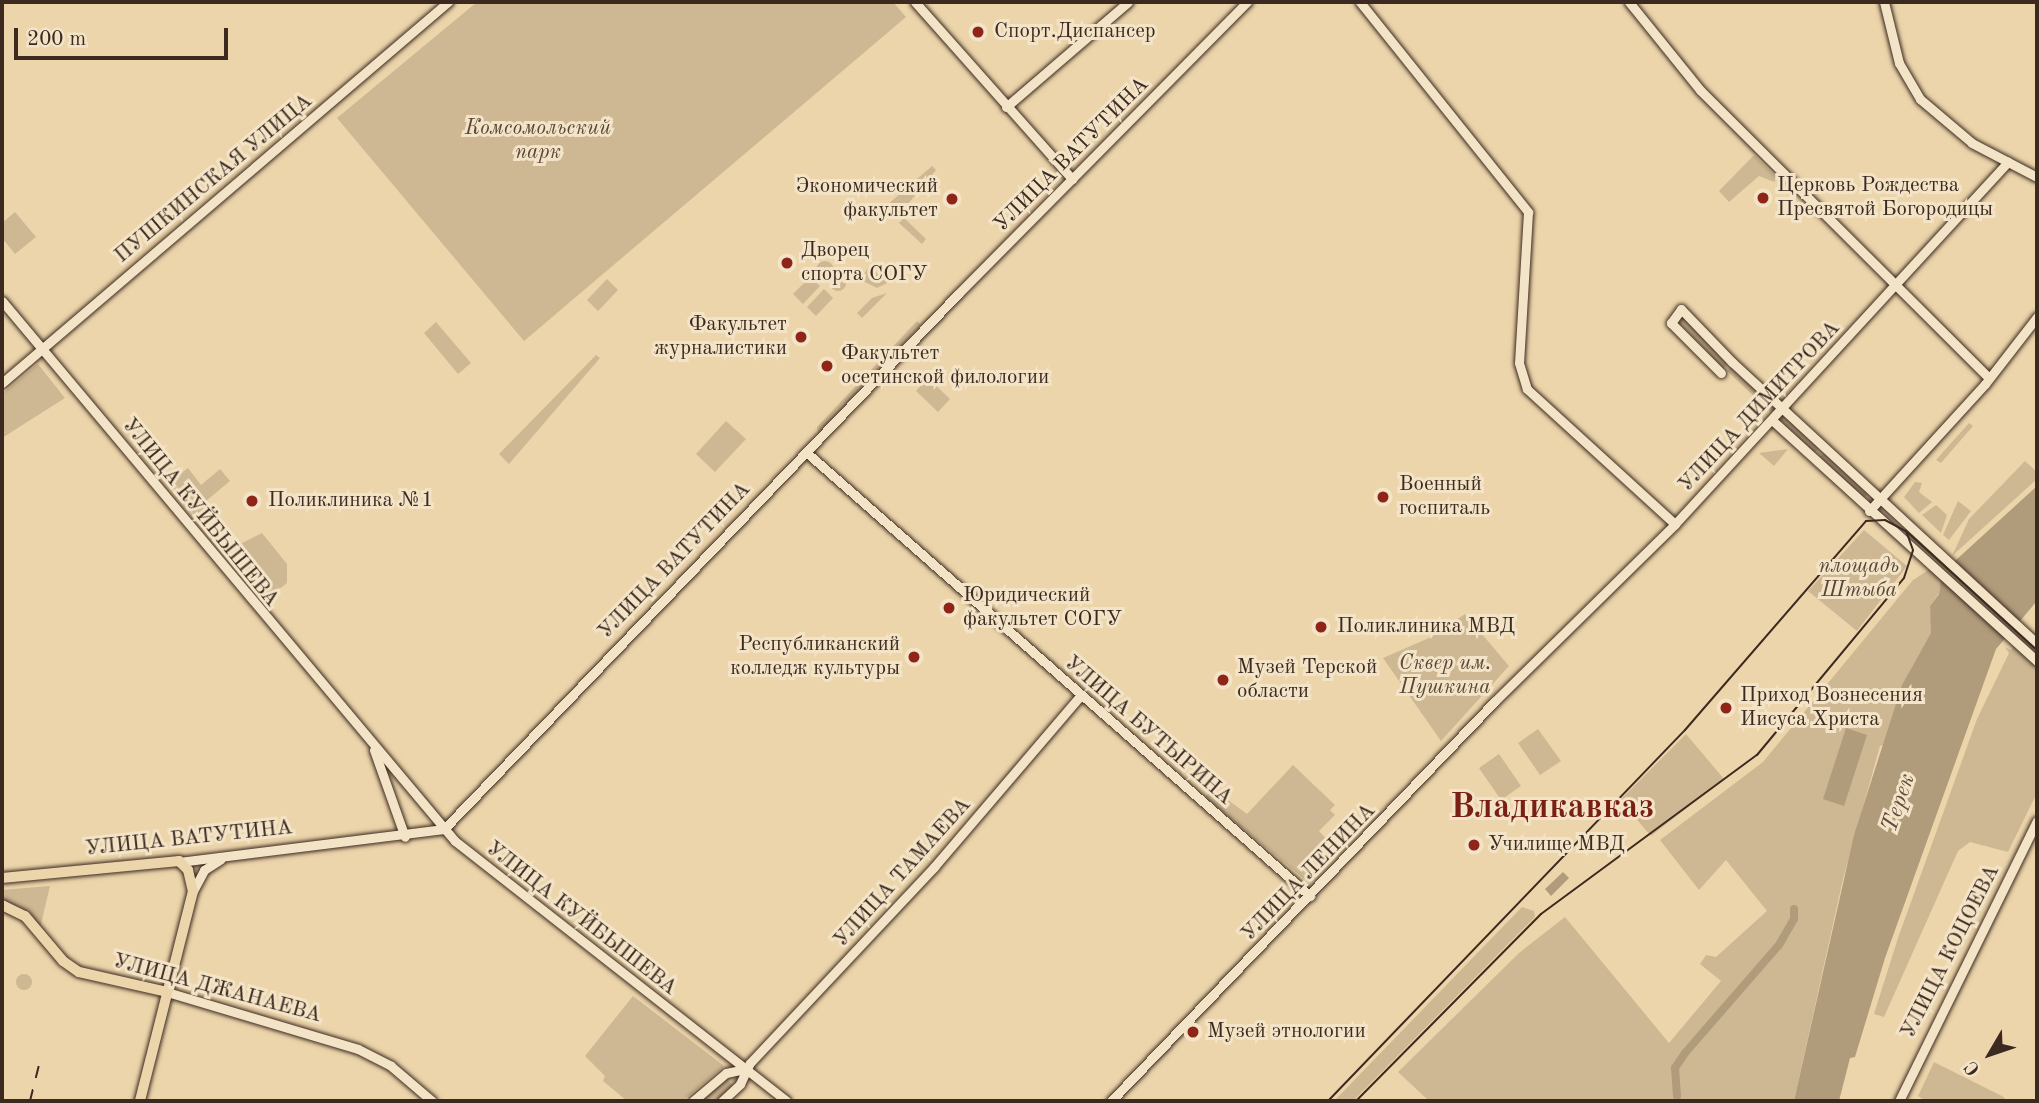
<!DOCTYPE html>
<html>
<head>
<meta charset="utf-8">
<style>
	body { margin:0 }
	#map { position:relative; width:2039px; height:1103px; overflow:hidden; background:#ecd5ab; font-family:"Old Standard TT",serif }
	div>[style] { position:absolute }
	.green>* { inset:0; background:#ceb893 }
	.round { border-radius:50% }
	.water>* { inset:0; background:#b09b7b }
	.pier>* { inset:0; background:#ecd5ab }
	.canal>* { height:8px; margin:-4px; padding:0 4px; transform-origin:4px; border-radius:4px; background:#b09b7b }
	.roads { filter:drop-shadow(0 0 2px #3c291f) drop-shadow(0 0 2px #3c291f) }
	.secondary>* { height:9px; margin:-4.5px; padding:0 4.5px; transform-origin:4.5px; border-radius:4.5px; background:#f3e4c8 }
	.primary>* { height:10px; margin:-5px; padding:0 5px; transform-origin:5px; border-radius:5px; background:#ecd5ab }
	.tram>* { height:2px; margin:-1px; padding:0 1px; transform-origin:1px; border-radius:1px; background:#3c291f }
	.rail>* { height:2px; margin-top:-1px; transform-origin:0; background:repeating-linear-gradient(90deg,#3c291f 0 12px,transparent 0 24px) }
	.dots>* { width:19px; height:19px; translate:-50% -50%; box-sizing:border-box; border:4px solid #f3e4c8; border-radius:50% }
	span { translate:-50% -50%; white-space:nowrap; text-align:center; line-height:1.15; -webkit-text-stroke:6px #f3e4c8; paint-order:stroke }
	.poi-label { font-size:21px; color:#3c291f }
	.left { translate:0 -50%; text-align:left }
	.right { translate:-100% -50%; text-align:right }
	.park-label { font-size:21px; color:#594636; font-style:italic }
	.street-label { font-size:21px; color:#3c291f }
	.water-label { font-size:23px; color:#5f4b3b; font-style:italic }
	.town-label { font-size:35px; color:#7a1f14; font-weight:700 }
	.frame { position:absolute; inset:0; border:4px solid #3c291f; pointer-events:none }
	.north { position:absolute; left:1955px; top:1019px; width:70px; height:70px; -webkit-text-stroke:5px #f3e4c8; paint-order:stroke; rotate:231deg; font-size:19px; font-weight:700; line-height:28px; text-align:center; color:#3c291f }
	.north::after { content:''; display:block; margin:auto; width:24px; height:32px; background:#3c291f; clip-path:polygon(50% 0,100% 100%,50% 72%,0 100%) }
	.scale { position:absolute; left:14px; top:28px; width:214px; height:32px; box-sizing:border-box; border:4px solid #3c291f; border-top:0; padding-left:9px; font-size:21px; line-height:24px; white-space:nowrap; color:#3c291f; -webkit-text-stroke:5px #f3e4c8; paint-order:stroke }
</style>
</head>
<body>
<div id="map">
	<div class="green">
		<div style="clip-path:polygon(477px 2px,893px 2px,906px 17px,524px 341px,337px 118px)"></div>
		<div style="clip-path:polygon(1754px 155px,1777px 178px,1774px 182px,1759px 176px,1729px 202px,1719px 191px)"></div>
		<div style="clip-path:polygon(932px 166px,936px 170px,898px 216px,887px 205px)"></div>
		<div style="clip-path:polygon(15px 212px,36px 237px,15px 254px,2px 238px,2px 223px)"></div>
		<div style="clip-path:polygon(904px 218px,926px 239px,922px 244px,899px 223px)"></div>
		<div class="round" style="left:816px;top:261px;width:18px;height:18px"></div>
		<div style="clip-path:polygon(869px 266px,887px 283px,877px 288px,861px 280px)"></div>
		<div class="round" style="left:830px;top:275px;width:16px;height:16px"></div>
		<div style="clip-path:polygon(810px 277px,820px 286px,803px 304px,793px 294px)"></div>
		<div style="clip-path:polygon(607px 279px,618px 290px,598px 311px,587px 300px)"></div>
		<div style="clip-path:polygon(824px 289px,833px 298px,816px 316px,807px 307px)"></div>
		<div style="clip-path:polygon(887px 293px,862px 318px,857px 313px,872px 298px)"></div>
		<div style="clip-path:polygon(1679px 314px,1728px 363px,1723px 368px,1675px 318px)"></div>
		<div style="clip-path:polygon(917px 321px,921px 325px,818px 434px,817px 427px)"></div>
		<div style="clip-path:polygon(436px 322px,471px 363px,458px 374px,424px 333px)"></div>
		<div style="clip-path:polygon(596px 355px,600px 358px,509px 464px,499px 454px)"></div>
		<div style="clip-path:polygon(38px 364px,65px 398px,2px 438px,2px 394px)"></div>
		<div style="clip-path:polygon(1731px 367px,1776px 409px,1772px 413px,1727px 371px)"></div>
		<div style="clip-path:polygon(928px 378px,950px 399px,938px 412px,916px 391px)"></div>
		<div style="clip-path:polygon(1781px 412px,1819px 448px,1814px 453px,1777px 417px)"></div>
		<div style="clip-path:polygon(726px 421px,746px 439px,715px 472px,696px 454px)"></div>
		<div style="clip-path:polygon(1969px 423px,1973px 426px,1941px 463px,1936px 460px)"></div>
		<div style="clip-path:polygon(1788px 449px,1774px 466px,1759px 453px)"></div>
		<div style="clip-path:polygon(1824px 453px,1868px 494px,1863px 498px,1820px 457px)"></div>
		<div style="clip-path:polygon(2025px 461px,2037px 472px,2037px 479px,1952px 556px,1969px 519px)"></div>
		<div style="clip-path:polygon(188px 468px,201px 485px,220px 469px,230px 481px,206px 501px,215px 512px,201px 523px,169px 483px)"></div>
		<div style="clip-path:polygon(1915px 482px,1922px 483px,1919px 492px,1932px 502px,1919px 513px,1904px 497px)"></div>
		<div style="clip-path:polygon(1958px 501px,1971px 511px,1949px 540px,1943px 535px)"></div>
		<div style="clip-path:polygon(1936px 505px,1947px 515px,1941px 533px,1922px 515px)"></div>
		<div style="clip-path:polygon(1864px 530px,1907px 566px,1857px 631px,1808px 591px)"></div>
		<div style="clip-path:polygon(262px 533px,287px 564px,287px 583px,267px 599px,224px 547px,228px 537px,236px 546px)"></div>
		<div style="clip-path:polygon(1930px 569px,1941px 578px,1939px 593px,1930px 606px,1932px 633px,1912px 667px,1884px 745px,1880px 746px,1843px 879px,1794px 1101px,1429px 1101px,1398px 1072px,1519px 953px,1565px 917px,1669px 1043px,1721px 981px,1700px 964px,1706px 955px,1716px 957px,1767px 911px,1726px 860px,1699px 890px,1660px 840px,1763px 762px,1913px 580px)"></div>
		<div style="clip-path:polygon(1465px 614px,1509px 666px,1441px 741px,1383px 658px,1429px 638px)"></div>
		<div style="clip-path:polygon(2014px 644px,2037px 667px,2037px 793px,2008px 852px,1970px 842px,1958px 851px,1884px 1017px,1874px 1014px,1898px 938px,1977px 719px,2009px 653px,2005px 647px,2011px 650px)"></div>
		<div style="clip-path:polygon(1538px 729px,1561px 761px,1540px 775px,1518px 743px)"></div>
		<div style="clip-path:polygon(1686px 734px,1724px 779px,1651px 836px,1620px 800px)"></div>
		<div style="clip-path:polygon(1499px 754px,1521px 786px,1501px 800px,1479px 768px)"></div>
		<div style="clip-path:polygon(1293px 765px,1335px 805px,1330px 810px,1335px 815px,1319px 831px,1331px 844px,1327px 849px,1333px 855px,1308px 882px,1205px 797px,1213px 789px,1247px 814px)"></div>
		<div style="clip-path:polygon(50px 886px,40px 928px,2px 901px,2px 890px)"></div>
		<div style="clip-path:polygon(1522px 907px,1534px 911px,1535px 917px,1353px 1101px,1334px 1101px)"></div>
		<div class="round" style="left:16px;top:974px;width:16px;height:16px"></div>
		<div style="clip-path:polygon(633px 996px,724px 1066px,682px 1101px,627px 1101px,603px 1081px,605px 1076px,585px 1056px)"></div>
		<div style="clip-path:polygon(1934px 1062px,2002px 1096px,2008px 1101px,1926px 1101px,1918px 1096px)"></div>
		<div style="clip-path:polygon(725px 1077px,734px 1087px,718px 1101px,697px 1101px)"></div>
	</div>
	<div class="water">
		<div style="clip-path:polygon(2037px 486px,2037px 601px,1996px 649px,1885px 958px,1855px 1057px,1850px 1058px,1839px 1101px,1794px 1101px,1854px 835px,1902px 685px,1931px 633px,1930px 606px,1939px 594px,1941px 578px,1956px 560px)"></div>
		<div style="clip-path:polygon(1846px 728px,1867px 735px,1844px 806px,1823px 799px)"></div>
		<div style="clip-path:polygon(1563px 872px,1569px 878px,1551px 896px,1545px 889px)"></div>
	</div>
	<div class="pier">
		<div style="clip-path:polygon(1952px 558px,2022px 624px,2008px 640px,1939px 576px)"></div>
	</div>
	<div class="canal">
		<div style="left:1677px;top:1096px;width:28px;rotate:-94deg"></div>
		<div style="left:1675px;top:1068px;width:18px;rotate:-56deg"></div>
		<div style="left:1685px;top:1053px;width:143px;rotate:-49deg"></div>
		<div style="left:1779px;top:945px;width:30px;rotate:-60deg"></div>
		<div style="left:1794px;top:919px;width:10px;rotate:-90deg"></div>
	</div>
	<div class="roads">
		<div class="secondary">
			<div style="left:915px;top:2px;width:237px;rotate:48.4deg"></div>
			<div style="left:1360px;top:2px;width:269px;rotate:51.3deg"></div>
			<div style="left:1528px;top:212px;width:151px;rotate:93.4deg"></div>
			<div style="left:1519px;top:363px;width:27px;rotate:73deg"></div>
			<div style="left:1527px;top:389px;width:200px;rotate:42.4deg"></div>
			<div style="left:1629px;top:2px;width:113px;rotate:51.1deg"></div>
			<div style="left:1700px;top:90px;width:408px;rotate:44.9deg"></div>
			<div style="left:1884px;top:2px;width:63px;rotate:76.2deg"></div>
			<div style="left:1899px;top:63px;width:42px;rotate:59.7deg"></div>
			<div style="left:1920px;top:99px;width:68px;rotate:40.2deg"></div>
			<div style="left:1972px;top:143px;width:73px;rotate:27.6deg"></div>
			<div style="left:1006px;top:107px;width:161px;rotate:-40.7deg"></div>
			<div style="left:2px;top:301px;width:705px;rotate:50.01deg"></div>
			<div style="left:455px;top:841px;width:421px;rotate:38.1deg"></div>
			<div style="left:1721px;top:373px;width:71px;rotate:-135deg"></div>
			<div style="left:1671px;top:323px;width:17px;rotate:-54deg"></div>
			<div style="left:1681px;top:309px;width:74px;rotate:46.1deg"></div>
			<div style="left:1732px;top:362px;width:415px;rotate:42.7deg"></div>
			<div style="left:2px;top:383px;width:587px;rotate:-40.51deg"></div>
			<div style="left:1772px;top:420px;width:358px;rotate:42.3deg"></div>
			<div style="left:806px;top:452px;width:672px;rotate:41.38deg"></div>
			<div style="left:1869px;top:511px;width:172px;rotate:-47.6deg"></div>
			<div style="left:1985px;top:384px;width:85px;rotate:-52.2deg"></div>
			<div style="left:374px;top:750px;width:92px;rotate:70.4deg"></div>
			<div style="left:179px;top:862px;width:267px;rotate:-7.1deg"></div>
			<div style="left:444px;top:829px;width:742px;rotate:-46.15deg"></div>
			<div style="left:958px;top:294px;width:411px;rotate:-45.3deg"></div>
			<div style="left:193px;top:891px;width:24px;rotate:-62deg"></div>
			<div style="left:204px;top:870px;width:20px;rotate:-33deg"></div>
			<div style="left:167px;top:992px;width:199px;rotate:16.6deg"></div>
			<div style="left:358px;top:1049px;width:37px;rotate:27deg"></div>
			<div style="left:391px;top:1066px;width:54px;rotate:40.5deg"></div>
			<div style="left:693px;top:1101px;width:43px;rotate:-40.3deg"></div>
			<div style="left:726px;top:1073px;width:19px;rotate:-12deg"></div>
			<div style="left:722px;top:1101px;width:25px;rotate:-43deg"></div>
			<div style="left:740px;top:1084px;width:23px;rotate:-65deg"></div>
			<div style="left:750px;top:1063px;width:269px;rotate:-46.8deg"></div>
			<div style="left:934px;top:867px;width:226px;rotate:-49.5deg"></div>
			<div style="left:1111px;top:1101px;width:554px;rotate:-46.17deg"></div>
			<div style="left:1495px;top:701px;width:252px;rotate:-44.5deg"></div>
			<div style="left:1675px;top:524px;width:492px;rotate:-47.4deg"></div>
			<div style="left:1899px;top:1101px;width:312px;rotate:-63.8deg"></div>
		</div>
		<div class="primary">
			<div style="left:2px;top:878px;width:178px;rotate:-5.5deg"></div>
			<div style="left:179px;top:861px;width:13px;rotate:45deg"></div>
			<div style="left:188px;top:870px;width:22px;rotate:77deg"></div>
			<div style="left:193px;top:891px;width:217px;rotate:104.2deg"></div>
			<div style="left:2px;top:905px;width:25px;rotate:26deg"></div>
			<div style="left:25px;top:916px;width:59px;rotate:49.8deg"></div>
			<div style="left:63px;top:961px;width:19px;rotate:35deg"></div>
			<div style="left:79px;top:972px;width:90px;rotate:12.8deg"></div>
		</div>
	</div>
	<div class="tram">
		<div style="left:1328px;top:1101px;width:515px;rotate:-46.1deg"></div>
		<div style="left:1685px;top:730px;width:276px;rotate:-49.1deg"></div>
		<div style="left:1866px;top:521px;width:19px;rotate:-3deg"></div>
		<div style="left:1885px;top:520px;width:24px;rotate:28deg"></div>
		<div style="left:1906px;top:531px;width:177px;rotate:42.3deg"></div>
		<div style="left:1356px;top:1101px;width:263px;rotate:-45.3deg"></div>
		<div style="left:1541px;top:914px;width:268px;rotate:-36.4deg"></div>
		<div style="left:1757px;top:755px;width:230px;rotate:-50.3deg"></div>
		<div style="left:1904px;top:578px;width:29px;rotate:-72deg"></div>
		<div style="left:1913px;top:550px;width:20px;rotate:-110deg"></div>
	</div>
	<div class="rail">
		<div style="left:30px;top:1101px;width:36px;rotate:-76deg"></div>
	</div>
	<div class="dots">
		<div style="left:978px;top:32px;background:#8f2418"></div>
		<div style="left:1763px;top:198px;background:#8f2418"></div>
		<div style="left:952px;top:199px;background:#8f2418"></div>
		<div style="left:787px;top:263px;background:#8f2418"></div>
		<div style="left:801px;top:337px;background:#8f2418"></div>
		<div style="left:827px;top:366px;background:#8f2418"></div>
		<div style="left:1383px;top:497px;background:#8f2418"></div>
		<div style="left:252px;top:501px;background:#8f2418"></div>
		<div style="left:949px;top:608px;background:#8f2418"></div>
		<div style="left:1321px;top:627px;background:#8f2418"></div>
		<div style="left:914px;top:657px;background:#8f2418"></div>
		<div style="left:1223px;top:680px;background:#8f2418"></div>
		<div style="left:1726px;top:708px;background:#8f2418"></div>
		<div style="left:1474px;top:845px;background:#8f2418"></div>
		<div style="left:1193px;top:1032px;background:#8f2418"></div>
	</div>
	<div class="poi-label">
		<span class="left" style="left:994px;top:32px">Спорт.Диспансер</span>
		<span class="left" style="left:1777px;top:198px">Церковь Рождества<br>Пресвятой Богородицы</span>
		<span class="right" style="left:938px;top:199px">Экономический<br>факультет</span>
		<span class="left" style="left:801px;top:263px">Дворец<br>спорта СОГУ</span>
		<span class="right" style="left:787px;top:337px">Факультет<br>журналистики</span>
		<span class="left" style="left:841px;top:366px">Факультет<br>осетинской филологии</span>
		<span class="left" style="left:1399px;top:497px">Военный<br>госпиталь</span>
		<span class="left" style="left:268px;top:501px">Поликлиника №1</span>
		<span class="left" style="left:963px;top:608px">Юридический<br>факультет СОГУ</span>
		<span class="left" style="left:1337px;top:627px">Поликлиника МВД</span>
		<span class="right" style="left:900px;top:657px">Республиканский<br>колледж культуры</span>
		<span class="left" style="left:1237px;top:680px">Музей Терской<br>области</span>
		<span class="left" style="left:1740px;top:708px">Приход Вознесения<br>Иисуса Христа</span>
		<span class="left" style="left:1488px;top:845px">Училище МВД</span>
		<span class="left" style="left:1207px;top:1032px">Музей этнологии</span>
	</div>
	<div class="park-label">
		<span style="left:538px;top:141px">Комсомольский<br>парк</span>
		<span style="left:1859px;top:579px">площадь<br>Штыба</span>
		<span style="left:1445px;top:676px">Сквер им.<br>Пушкина</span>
	</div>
	<div class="street-label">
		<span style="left:1072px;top:155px;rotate:-45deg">УЛИЦА ВАТУТИНА</span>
		<span style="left:214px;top:179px;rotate:-40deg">ПУШКИНСКАЯ УЛИЦА</span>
		<span style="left:1760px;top:407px;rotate:-47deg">УЛИЦА ДИМИТРОВА</span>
		<span style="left:200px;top:513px;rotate:51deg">УЛИЦА КУЙБЫШЕВА</span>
		<span style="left:675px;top:561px;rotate:-46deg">УЛИЦА ВАТУТИНА</span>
		<span style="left:1148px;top:731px;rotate:41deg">УЛИЦА БУТЫРИНА</span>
		<span style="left:189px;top:839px;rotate:-6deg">УЛИЦА ВАТУТИНА</span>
		<span style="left:903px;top:873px;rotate:-48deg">УЛИЦА ТАМАЕВА</span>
		<span style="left:1309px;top:873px;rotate:-46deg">УЛИЦА ЛЕНИНА</span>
		<span style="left:581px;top:919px;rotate:38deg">УЛИЦА КУЙБЫШЕВА</span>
		<span style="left:1951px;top:952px;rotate:-63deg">УЛИЦА КОЦОЕВА</span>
		<span style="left:217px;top:989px;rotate:15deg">УЛИЦА ДЖАНАЕВА</span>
	</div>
	<div class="water-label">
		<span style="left:1899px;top:803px;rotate:-71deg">Терек</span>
	</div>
	<div class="town-label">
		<span style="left:1552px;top:808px">Владикавказ</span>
	</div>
	<div class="frame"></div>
	<div class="north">С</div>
	<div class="scale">200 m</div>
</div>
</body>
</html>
